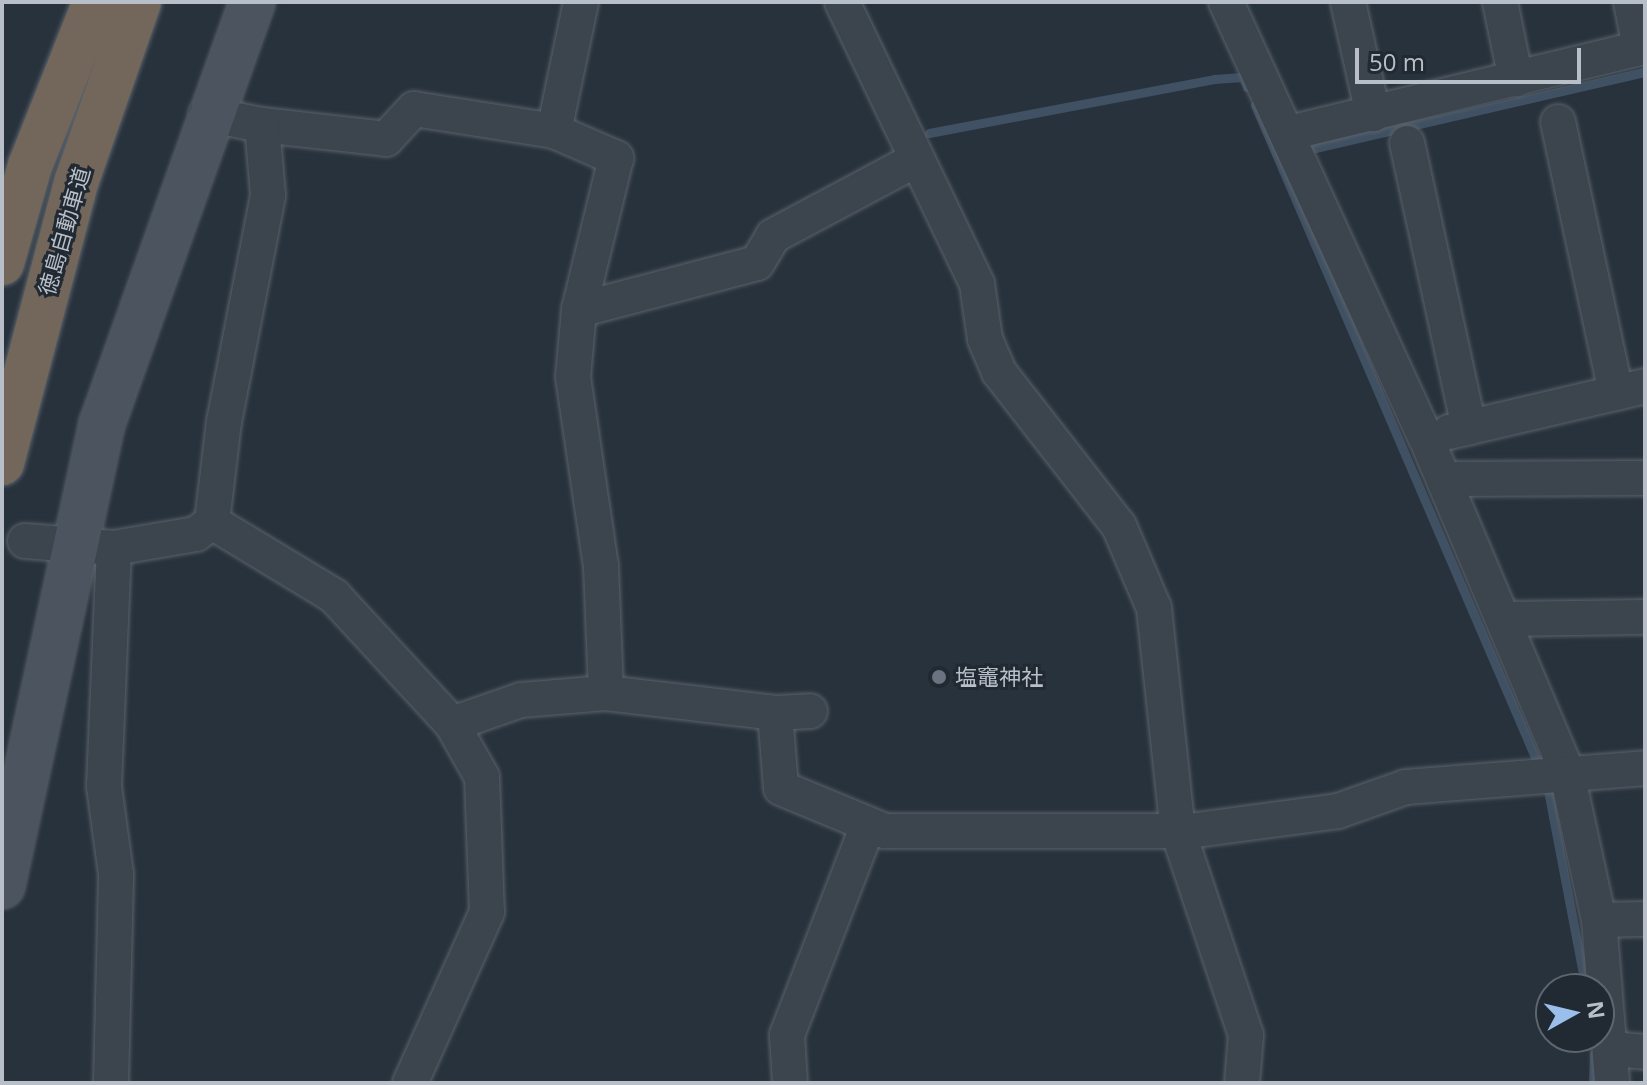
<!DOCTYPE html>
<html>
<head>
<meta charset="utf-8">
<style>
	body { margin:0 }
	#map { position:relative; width:1647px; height:1085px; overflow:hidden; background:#28323c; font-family:"Open Sans","Noto Sans JP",sans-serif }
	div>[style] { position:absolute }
	.stream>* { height:9px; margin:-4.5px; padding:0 4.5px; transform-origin:4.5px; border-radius:4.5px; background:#405163 }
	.roads { filter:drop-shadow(0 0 2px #5a626b) drop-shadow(0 0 2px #5a626b) }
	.street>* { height:34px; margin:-17px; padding:0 17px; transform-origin:17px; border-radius:17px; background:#3c444d }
	.secondary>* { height:44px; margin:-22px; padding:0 22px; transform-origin:22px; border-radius:22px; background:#4b545f }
	.highway>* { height:44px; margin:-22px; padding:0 22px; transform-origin:22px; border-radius:22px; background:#72675a }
	.dots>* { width:22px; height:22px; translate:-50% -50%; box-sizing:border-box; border:4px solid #212932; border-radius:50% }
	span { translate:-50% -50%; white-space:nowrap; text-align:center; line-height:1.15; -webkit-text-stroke:6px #212932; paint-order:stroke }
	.street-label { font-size:22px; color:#b8bfc8 }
	.poi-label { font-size:22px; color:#b8bfc8 }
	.left { translate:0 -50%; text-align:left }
	.frame { position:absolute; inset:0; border:4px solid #b8bfc8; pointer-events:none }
	.north { position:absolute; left:1535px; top:973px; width:80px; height:80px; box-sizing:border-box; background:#212932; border:2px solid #5d656e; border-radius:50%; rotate:82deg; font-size:22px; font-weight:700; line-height:32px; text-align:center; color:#b8bfc8 }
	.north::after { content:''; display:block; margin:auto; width:28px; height:36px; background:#9abfeb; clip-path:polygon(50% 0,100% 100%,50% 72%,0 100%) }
	.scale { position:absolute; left:1355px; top:48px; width:226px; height:36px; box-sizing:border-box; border:4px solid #b8bfc8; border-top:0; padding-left:10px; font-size:24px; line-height:28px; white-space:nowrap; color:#b8bfc8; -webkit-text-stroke:6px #212932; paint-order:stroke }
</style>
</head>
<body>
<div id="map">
	<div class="stream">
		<div style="left:1255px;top:105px;width:725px;rotate:66.76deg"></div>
		<div style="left:929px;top:133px;width:290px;rotate:-10.7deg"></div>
		<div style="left:1214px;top:79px;width:29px;rotate:-4deg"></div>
		<div style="left:1243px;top:77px;width:11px;rotate:68deg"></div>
		<div style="left:1315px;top:148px;width:339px;rotate:-13deg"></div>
		<div style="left:1547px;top:785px;width:208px;rotate:79.2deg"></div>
		<div style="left:1593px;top:1083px;width:29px;rotate:-88deg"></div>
	</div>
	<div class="roads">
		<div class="street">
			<div style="left:581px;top:2px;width:132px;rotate:101.8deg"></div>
			<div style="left:554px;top:131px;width:68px;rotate:23.5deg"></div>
			<div style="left:616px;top:158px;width:156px;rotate:103.7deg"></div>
			<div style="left:579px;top:310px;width:67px;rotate:95.1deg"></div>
			<div style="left:573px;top:377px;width:191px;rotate:81.6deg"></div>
			<div style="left:601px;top:566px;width:127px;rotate:87.7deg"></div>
			<div style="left:842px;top:2px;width:313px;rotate:64.4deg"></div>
			<div style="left:977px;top:284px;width:56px;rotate:81.7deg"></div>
			<div style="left:985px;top:339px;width:36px;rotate:67deg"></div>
			<div style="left:999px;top:372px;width:195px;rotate:52.1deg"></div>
			<div style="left:1119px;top:526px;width:89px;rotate:66.9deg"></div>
			<div style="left:1154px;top:608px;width:224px;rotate:83.9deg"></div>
			<div style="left:1178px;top:831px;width:215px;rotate:71.6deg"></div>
			<div style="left:1246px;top:1035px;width:48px;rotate:94.8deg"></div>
			<div style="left:1226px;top:2px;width:480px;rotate:65.4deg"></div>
			<div style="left:1426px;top:438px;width:359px;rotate:67.1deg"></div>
			<div style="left:1566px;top:769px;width:155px;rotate:77.7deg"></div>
			<div style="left:1599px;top:920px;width:164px;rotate:85.4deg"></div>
			<div style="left:1348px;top:2px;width:115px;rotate:77.4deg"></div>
			<div style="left:1500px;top:2px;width:79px;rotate:78.3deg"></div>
			<div style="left:1631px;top:2px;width:46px;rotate:78.7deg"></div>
			<div style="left:1558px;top:122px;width:277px;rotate:77.9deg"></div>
			<div style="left:262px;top:125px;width:125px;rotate:6.4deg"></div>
			<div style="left:386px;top:139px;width:41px;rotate:-47deg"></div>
			<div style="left:414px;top:109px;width:142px;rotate:8.9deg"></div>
			<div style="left:1289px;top:133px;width:366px;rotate:-13.6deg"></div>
			<div style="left:1407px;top:143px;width:291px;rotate:77.7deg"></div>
			<div style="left:579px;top:310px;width:184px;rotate:-14.8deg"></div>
			<div style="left:757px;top:263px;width:31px;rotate:-59deg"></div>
			<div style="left:773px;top:236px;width:163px;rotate:-28.1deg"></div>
			<div style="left:1449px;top:432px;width:201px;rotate:-13.2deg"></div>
			<div style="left:1444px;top:479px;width:201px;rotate:-0.3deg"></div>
			<div style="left:212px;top:522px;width:143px;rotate:31.2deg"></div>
			<div style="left:334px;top:596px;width:174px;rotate:47.3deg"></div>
			<div style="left:452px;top:724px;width:61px;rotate:60.5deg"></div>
			<div style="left:482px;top:777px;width:135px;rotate:87.9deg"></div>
			<div style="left:487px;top:912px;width:188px;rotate:114.2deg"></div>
			<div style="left:25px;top:541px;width:89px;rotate:4.5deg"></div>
			<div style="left:114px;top:548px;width:83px;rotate:-9.7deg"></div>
			<div style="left:196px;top:534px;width:20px;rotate:-37deg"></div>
			<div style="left:212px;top:522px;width:101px;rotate:-83.2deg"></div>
			<div style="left:224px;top:422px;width:231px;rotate:-79deg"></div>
			<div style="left:268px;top:195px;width:70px;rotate:-94.9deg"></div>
			<div style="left:262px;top:125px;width:57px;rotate:-168.9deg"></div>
			<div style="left:1503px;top:619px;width:142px;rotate:-0.8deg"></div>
			<div style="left:775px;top:713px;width:35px;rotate:-3deg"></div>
			<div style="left:452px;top:724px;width:73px;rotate:-19.2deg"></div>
			<div style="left:521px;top:700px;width:85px;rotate:-4.7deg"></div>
			<div style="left:606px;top:693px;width:170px;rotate:6.7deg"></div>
			<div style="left:775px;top:713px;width:75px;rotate:85.4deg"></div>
			<div style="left:781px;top:788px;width:113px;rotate:22.5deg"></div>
			<div style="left:885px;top:831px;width:304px"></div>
			<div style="left:1189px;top:831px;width:150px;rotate:-7.6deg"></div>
			<div style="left:1338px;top:811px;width:72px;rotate:-19.4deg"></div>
			<div style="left:1406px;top:787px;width:240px;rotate:-4.5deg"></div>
			<div style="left:1599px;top:920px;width:46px;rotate:-1.2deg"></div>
			<div style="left:1612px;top:1049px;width:33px;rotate:5deg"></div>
			<div style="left:111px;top:1083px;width:209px;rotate:-88.6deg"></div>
			<div style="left:116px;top:874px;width:89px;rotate:-97.8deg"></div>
			<div style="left:104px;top:786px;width:238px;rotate:-87.6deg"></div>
			<div style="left:790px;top:1083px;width:48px;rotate:-93.6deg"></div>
			<div style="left:787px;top:1035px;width:225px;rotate:-68.9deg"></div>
		</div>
		<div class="secondary">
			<div style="left:2px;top:886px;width:473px;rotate:-77.8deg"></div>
			<div style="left:102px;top:424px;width:448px;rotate:-70.4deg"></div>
		</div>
		<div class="highway">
			<div style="left:2px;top:263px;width:101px;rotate:-73.9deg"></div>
			<div style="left:30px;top:166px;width:176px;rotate:-68.4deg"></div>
			<div style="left:2px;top:463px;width:293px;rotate:-75.2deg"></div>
			<div style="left:77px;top:180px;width:188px;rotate:-70.8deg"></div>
		</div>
	</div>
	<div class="dots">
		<div style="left:939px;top:677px;background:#6b7280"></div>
	</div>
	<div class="street-label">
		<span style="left:64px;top:231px;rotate:-74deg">徳島自動車道</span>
	</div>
	<div class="poi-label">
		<span class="left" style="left:955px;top:677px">塩竈神社</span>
	</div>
	<div class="frame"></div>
	<div class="north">N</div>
	<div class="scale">50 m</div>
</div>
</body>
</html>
